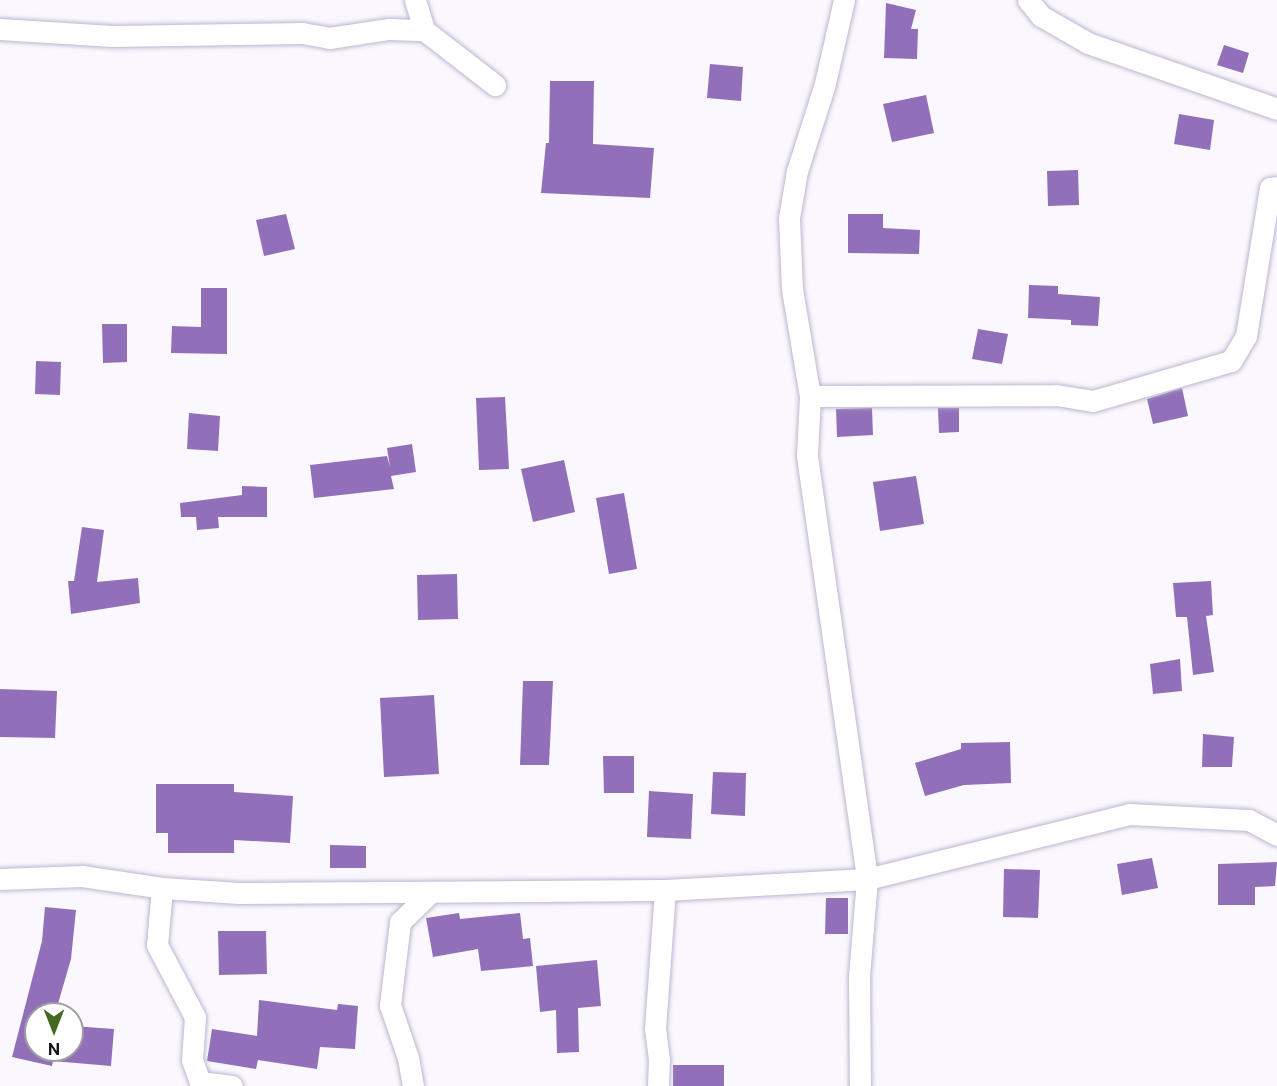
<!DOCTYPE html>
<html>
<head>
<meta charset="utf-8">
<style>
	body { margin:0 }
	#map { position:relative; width:1277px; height:1086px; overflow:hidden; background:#faf8fe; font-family:"Public Sans",sans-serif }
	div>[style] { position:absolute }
	.building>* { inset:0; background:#9170b9 }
	.roads { filter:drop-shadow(0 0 2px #c0b4d1) drop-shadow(0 0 2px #c0b4d1) }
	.street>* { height:21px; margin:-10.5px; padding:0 10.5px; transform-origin:10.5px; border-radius:10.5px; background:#fff }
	span { translate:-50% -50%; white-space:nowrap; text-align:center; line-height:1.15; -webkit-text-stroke:5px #fff; paint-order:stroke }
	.north { position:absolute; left:24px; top:1002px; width:60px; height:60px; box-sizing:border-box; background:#fff; border:2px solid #a09ea2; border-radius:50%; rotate:180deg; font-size:16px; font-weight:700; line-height:24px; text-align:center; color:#120d17 }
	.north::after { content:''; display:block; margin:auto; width:21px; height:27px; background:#456821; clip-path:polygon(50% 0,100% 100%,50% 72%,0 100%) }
</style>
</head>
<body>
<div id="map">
	<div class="building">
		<div style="clip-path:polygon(886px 3px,916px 10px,911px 29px,918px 29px,917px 59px,884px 58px)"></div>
		<div style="clip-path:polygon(1224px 45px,1249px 53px,1243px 73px,1217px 65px)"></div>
		<div style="clip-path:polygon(710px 64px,743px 67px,741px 101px,707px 98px)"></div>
		<div style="clip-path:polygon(550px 81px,594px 81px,593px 144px,654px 148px,650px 198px,541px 193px,546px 143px,549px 143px)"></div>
		<div style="clip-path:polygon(926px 95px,934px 133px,892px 142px,883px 104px)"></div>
		<div style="clip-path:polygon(1179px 114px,1214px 120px,1210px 150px,1174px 144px)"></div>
		<div style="clip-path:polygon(1078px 170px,1079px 205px,1048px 206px,1047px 171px)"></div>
		<div style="clip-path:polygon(286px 214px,295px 249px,264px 256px,256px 220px)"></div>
		<div style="clip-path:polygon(848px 214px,883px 214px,883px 228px,920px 230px,919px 254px,848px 253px)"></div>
		<div style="clip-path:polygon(1029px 285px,1058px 286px,1058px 294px,1100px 297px,1098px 326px,1071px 325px,1071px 320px,1028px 318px)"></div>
		<div style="clip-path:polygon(201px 288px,227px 288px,227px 354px,171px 353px,172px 326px,201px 327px)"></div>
		<div style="clip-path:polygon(102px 324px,127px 324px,127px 362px,103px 363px)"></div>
		<div style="clip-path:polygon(978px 329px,1008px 334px,1002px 364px,972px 359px)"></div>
		<div style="clip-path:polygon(36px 361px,61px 362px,60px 395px,35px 394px)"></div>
		<div style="clip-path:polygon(1182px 388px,1188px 416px,1153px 424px,1147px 399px)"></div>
		<div style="clip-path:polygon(505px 397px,509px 469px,479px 470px,476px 398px)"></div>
		<div style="clip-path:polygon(872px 408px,873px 435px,837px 437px,836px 409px)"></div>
		<div style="clip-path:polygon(938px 408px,959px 408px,959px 432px,939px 433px)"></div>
		<div style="clip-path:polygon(189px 413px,220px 416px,218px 451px,187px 449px)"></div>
		<div style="clip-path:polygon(412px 444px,416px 472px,391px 476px,394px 489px,314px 498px,310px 465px,387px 456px,390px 467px,387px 448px)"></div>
		<div style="clip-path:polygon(564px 460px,575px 512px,533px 522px,521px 469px)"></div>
		<div style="clip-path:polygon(916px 476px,924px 524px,880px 531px,873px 482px)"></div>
		<div style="clip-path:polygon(242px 486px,267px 487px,267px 517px,218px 517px,219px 528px,197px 530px,196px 517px,181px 517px,180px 503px,242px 495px)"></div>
		<div style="clip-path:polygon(624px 493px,637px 569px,609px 574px,596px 498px)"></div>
		<div style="clip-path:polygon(82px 527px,104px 530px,97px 582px,138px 578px,140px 603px,71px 614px,68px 581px,74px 581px)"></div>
		<div style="clip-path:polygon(457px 574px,458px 619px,418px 620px,417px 575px)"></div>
		<div style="clip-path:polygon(1211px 581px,1213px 615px,1206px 616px,1214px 672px,1193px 675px,1187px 617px,1176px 617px,1173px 583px)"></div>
		<div style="clip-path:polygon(1180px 659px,1182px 691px,1153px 694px,1150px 664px)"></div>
		<div style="clip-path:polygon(523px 681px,553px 681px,549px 765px,520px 765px)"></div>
		<div style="clip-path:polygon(0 689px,57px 691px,55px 738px,0 737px)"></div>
		<div style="clip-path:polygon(434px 695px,439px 774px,384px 777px,380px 698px)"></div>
		<div style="clip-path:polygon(1203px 734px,1234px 737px,1232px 767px,1202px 767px)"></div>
		<div style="clip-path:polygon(1010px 742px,1011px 783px,964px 785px,925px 796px,915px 763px,961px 749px,961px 743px)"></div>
		<div style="clip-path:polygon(603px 756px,634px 756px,634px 793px,604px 793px)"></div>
		<div style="clip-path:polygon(713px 772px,746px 773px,745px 816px,711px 814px)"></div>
		<div style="clip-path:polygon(156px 784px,234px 784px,234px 792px,293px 796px,290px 843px,234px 840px,234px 853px,168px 853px,168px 833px,156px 833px)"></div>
		<div style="clip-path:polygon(649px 791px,693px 794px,691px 839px,647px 837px)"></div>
		<div style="clip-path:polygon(330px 845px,366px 846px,366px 868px,330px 868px)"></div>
		<div style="clip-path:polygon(1152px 858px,1158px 888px,1122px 895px,1117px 864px)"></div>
		<div style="clip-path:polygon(1277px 862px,1275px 886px,1255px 887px,1255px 905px,1218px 905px,1218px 864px)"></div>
		<div style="clip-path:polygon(1004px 869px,1040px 870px,1038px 918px,1003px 917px)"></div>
		<div style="clip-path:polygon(826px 898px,848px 898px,848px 934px,825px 934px)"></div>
		<div style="clip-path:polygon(45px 907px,76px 910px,71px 959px,55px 1014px,36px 1014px,36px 1050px,72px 1050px,72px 1026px,114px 1029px,111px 1066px,53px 1061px,52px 1066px,12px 1057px,42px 941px)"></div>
		<div style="clip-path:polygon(459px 913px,460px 919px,520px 913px,523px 939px,530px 938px,533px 966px,481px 971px,478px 949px,433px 957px,426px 918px)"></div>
		<div style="clip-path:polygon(218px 931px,266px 931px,267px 974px,219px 975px)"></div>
		<div style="clip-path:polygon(597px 960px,601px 1006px,578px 1008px,579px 1052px,557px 1053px,556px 1010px,540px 1012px,536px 966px)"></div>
		<div style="clip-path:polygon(259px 1000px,337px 1010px,338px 1004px,358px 1006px,355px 1049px,320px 1047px,317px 1069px,258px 1060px,256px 1069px,207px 1061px,212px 1029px,257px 1036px)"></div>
		<div style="clip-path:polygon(673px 1065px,724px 1065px,724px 1086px,673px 1086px)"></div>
	</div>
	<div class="roads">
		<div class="street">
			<div style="left:415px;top:0;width:31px;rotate:73deg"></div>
			<div style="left:424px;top:30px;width:90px;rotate:37.8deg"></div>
			<div style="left:844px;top:0;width:89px;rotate:102.9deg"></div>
			<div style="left:824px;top:87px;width:88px;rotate:107.8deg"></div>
			<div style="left:797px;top:171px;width:48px;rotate:99.7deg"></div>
			<div style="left:789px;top:218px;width:71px;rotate:87.6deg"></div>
			<div style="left:792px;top:289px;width:109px;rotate:80.5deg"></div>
			<div style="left:810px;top:396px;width:60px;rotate:92.9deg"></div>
			<div style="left:807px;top:456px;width:427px;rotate:81.9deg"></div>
			<div style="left:867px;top:879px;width:98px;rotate:94.7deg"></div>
			<div style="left:859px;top:977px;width:109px;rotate:89.5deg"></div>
			<div style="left:1028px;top:0;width:21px;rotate:51deg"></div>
			<div style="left:1041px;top:16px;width:54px;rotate:29.9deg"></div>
			<div style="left:1088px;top:43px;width:200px;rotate:19.2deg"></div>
			<div style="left:0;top:29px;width:112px;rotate:3.6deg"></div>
			<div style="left:112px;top:36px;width:190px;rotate:-0.9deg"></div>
			<div style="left:302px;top:33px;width:27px;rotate:10deg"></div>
			<div style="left:329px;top:38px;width:61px;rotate:-8.5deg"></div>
			<div style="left:389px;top:29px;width:35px;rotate:2deg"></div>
			<div style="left:810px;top:396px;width:246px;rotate:-0.2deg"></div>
			<div style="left:1056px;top:395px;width:37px;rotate:9deg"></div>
			<div style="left:1093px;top:401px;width:144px;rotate:-16.2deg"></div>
			<div style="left:1231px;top:361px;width:29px;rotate:-59deg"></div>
			<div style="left:1246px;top:336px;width:150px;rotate:-80.8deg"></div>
			<div style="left:1270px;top:188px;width:7px;rotate:-8deg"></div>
			<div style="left:0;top:879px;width:82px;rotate:-2.1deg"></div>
			<div style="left:82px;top:876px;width:81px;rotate:8.5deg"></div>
			<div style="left:162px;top:888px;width:77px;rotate:3.7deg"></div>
			<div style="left:239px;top:893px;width:426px;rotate:-0.4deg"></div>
			<div style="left:665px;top:890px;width:202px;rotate:-3.1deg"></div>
			<div style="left:867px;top:879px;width:270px;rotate:-13.9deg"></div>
			<div style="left:1129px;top:814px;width:120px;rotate:2.9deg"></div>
			<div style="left:1249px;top:820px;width:32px;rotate:28deg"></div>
			<div style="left:162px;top:888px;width:57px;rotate:95deg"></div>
			<div style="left:157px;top:945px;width:81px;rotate:62.2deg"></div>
			<div style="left:195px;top:1017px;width:43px;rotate:94deg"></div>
			<div style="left:192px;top:1060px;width:23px;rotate:70deg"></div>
			<div style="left:200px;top:1082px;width:32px;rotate:7deg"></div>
			<div style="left:413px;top:1086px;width:28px;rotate:-100deg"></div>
			<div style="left:408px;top:1058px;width:56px;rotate:-108.8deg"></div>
			<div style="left:390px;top:1005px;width:84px;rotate:-83.1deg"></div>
			<div style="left:400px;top:922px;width:43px;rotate:-44.1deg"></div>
			<div style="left:658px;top:1086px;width:26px;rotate:-88deg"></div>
			<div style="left:659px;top:1060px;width:31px;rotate:-97deg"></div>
			<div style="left:655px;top:1029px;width:139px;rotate:-85.9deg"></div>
		</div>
	</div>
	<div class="north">N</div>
</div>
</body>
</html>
